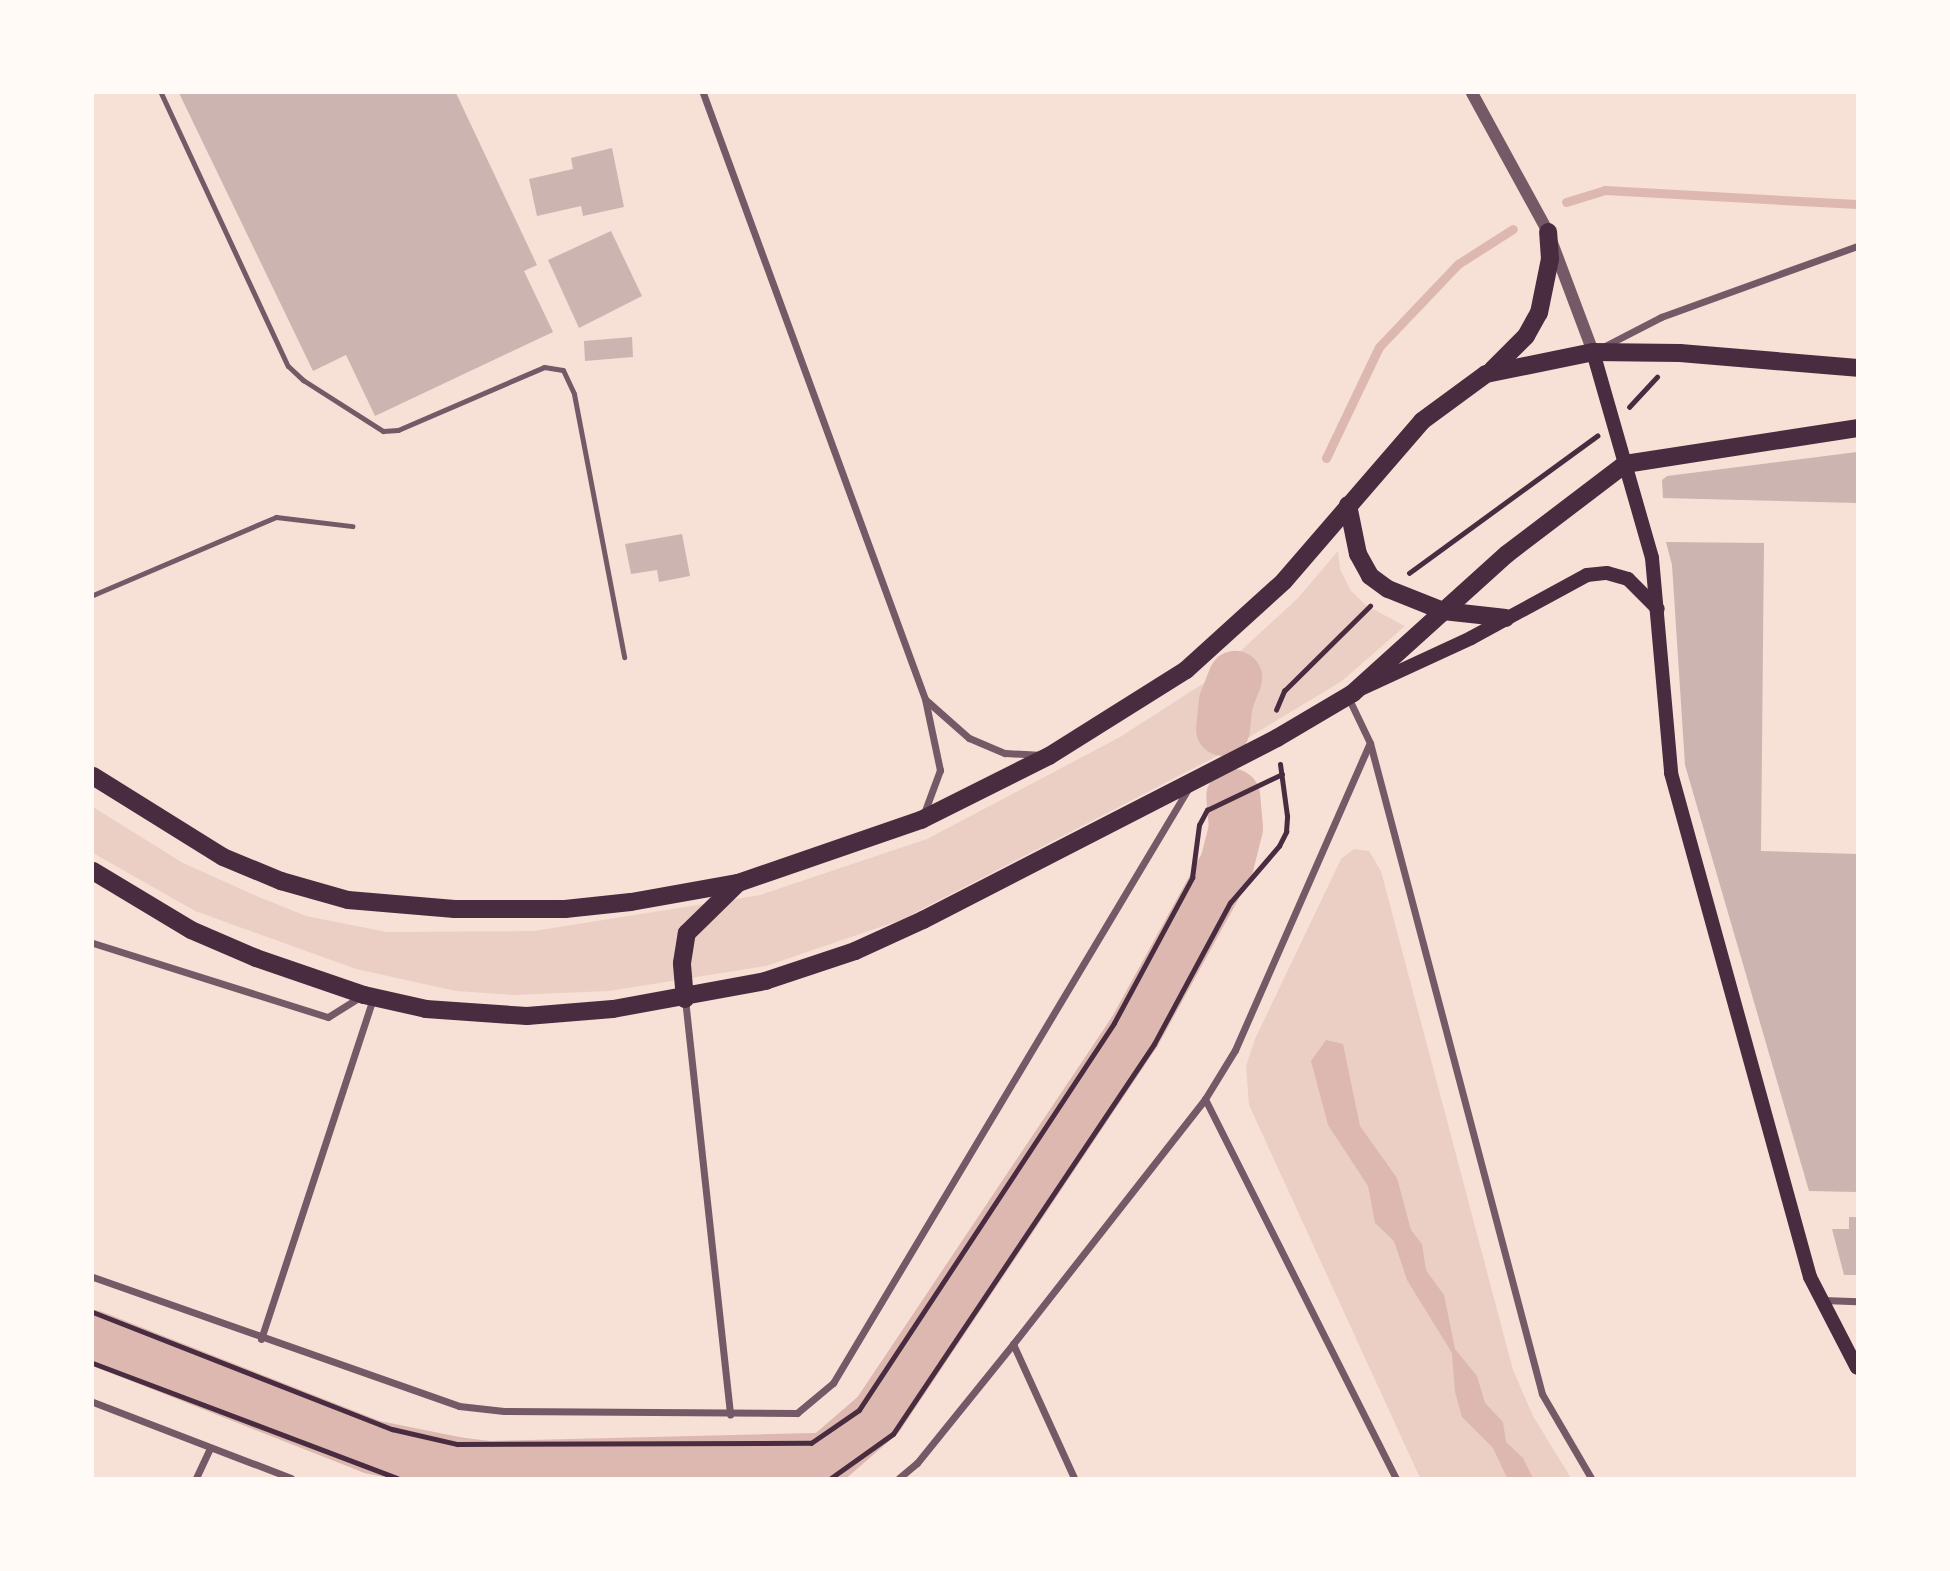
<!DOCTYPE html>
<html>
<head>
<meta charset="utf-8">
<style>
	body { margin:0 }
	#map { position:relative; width:1950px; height:1571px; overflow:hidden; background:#f7e1d7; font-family:"Titillium Web",sans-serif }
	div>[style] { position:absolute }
	.green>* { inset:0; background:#ebcfc5 }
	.water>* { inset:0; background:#dcb8b0 }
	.stream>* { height:9px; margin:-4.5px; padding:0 4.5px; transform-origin:4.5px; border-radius:4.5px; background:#dcb8b0 }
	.river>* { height:54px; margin:-27px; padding:0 27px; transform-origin:27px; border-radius:27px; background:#dcb8b0 }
	.building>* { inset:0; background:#ccb4b1 }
	.path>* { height:4.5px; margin:-2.25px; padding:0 2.25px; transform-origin:2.25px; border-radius:2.25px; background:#4a2c40 }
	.service>* { height:5px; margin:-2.5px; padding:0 2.5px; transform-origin:2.5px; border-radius:2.5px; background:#755966 }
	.minor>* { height:7px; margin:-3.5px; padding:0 3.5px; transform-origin:3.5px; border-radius:3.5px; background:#755966 }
	.tertiary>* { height:12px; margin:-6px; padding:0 6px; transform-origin:6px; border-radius:6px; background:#755966 }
	.secondary>* { height:14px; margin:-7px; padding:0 7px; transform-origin:7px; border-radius:7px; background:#4a2c40 }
	.primary>* { height:18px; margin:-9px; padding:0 9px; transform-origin:9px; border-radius:9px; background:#4a2c40 }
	span { translate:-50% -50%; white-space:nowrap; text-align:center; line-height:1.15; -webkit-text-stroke:6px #fffaf5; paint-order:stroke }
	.frame { position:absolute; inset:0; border:94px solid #fffaf5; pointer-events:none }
</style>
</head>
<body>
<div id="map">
	<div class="green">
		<div style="clip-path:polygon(1338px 551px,1340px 569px,1351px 591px,1367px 606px,1405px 626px,1342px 681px,1223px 753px,901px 920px,766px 966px,609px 991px,513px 995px,456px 991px,356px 969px,195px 911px,93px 853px,93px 807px,183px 863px,259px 897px,306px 916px,387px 932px,534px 931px,760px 895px,927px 839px,1120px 737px,1210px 679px,1298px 598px)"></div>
		<div style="clip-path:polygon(1354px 849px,1369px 851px,1381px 871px,1513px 1370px,1533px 1416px,1571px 1478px,1420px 1478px,1249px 1105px,1246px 1066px,1255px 1039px,1341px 859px)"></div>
	</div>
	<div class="water">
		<div style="clip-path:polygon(1326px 1040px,1343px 1044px,1360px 1126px,1397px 1178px,1411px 1230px,1422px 1244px,1426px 1270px,1444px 1295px,1455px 1349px,1477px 1376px,1485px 1403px,1503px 1422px,1506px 1442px,1523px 1458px,1533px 1478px,1507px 1478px,1493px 1448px,1462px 1417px,1455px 1392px,1452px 1353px,1407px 1280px,1394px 1241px,1375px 1223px,1368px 1186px,1328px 1125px,1311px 1061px)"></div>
	</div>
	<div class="stream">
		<div style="left:1566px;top:202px;width:41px;rotate:-17.1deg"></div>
		<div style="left:1605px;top:190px;width:252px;rotate:3.2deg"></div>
		<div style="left:1326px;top:458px;width:123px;rotate:-64.5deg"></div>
		<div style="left:1379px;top:347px;width:115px;rotate:-46.4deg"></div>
		<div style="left:1458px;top:264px;width:65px;rotate:-32.5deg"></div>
	</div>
	<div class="river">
		<div style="left:1223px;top:729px;width:27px;rotate:-84deg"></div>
		<div style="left:1226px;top:702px;width:26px;rotate:-69deg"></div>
		<div style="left:93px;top:1337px;width:300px;rotate:21.5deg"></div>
		<div style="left:372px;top:1447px;width:86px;rotate:11.4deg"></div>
		<div style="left:456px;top:1464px;width:34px;rotate:7deg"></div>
		<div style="left:490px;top:1468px;width:336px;rotate:-1.4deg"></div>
		<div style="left:826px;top:1460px;width:69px;rotate:-40.9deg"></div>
		<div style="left:878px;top:1415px;width:460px;rotate:-56.2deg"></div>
		<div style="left:1134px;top:1033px;width:193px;rotate:-61.2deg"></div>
		<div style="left:1227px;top:864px;width:37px;rotate:-76deg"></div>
		<div style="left:1236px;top:828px;width:32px;rotate:-95deg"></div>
	</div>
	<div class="building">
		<div style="clip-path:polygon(179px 93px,456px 93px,537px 265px,524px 271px,553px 332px,375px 416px,346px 355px,313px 371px)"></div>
		<div style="clip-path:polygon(612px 148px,624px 207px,583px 216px,581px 206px,537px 216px,529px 179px,573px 169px,571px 158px)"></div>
		<div style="clip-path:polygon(611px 231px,642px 296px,579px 328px,548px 260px)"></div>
		<div style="clip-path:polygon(632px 337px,633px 357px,585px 361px,584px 341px)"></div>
		<div style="clip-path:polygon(1857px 452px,1857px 503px,1663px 498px,1662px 480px,1667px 476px)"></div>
		<div style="clip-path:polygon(682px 534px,690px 576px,659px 582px,657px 570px,631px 574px,625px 544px)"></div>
		<div style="clip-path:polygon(1666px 542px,1764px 543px,1761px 851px,1857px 854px,1857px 1192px,1809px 1191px,1685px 765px,1672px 565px)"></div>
		<div style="clip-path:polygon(1849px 1217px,1857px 1217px,1857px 1275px,1844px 1275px,1832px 1229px,1849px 1229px)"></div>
	</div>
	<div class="path">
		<div style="left:1629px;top:407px;width:41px;rotate:-47deg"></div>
		<div style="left:1409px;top:573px;width:233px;rotate:-36.1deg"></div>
		<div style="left:1276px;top:710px;width:21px;rotate:-67deg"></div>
		<div style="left:1284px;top:691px;width:121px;rotate:-44.7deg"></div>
		<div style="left:93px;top:1312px;width:321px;rotate:21.4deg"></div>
		<div style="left:392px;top:1429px;width:67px;rotate:13deg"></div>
		<div style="left:457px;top:1444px;width:354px;rotate:-0.2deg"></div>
		<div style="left:811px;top:1443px;width:58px;rotate:-34.5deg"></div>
		<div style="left:859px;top:1410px;width:463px;rotate:-56.6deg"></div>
		<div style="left:1114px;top:1023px;width:165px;rotate:-61.7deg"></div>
		<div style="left:1192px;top:878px;width:53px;rotate:-82.5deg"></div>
		<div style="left:1199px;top:825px;width:17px;rotate:-62deg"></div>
		<div style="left:1207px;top:810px;width:83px;rotate:-25.6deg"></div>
		<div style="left:93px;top:1363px;width:325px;rotate:20.7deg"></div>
		<div style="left:831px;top:1478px;width:76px;rotate:-35.4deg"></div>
		<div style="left:893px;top:1434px;width:469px;rotate:-56.2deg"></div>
		<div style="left:1154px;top:1044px;width:160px;rotate:-61.7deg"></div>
		<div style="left:1230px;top:903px;width:75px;rotate:-49.3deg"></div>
		<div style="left:1279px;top:846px;width:16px;rotate:-63deg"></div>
		<div style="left:1286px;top:832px;width:16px;rotate:-86deg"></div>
		<div style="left:1287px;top:816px;width:52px;rotate:-97.7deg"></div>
	</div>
	<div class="service">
		<div style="left:161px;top:93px;width:301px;rotate:65.1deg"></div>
		<div style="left:288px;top:366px;width:21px;rotate:43deg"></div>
		<div style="left:303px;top:380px;width:95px;rotate:32.5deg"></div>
		<div style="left:383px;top:431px;width:15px;rotate:-4deg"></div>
		<div style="left:398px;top:430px;width:159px;rotate:-23.3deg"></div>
		<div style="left:544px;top:367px;width:19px;rotate:9deg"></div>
		<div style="left:563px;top:370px;width:26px;rotate:65deg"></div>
		<div style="left:574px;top:394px;width:268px;rotate:79.2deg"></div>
		<div style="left:93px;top:595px;width:199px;rotate:-23.1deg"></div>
		<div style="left:276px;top:517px;width:77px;rotate:6.8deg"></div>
	</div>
	<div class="minor">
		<div style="left:703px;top:93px;width:645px;rotate:69.88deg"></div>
		<div style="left:925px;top:699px;width:73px;rotate:78.1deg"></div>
		<div style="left:940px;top:770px;width:49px;rotate:110.3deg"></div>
		<div style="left:1601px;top:348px;width:68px;rotate:-27.3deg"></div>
		<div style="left:1661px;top:317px;width:208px;rotate:-19.9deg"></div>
		<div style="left:1348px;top:697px;width:51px;rotate:64.4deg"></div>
		<div style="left:1370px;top:743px;width:673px;rotate:75.2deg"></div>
		<div style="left:1542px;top:1394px;width:97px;rotate:59.7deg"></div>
		<div style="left:927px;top:701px;width:56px;rotate:41.4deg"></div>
		<div style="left:969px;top:738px;width:39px;rotate:23deg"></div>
		<div style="left:1005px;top:753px;width:33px;rotate:3deg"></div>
		<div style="left:93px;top:943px;width:246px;rotate:17.5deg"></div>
		<div style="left:328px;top:1017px;width:40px;rotate:-32deg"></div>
		<div style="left:685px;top:999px;width:418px;rotate:83.8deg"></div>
		<div style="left:1205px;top:1099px;width:424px;rotate:63.3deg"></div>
		<div style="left:93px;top:1277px;width:388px;rotate:19.4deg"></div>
		<div style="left:459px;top:1406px;width:45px;rotate:6.3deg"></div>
		<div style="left:504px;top:1411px;width:293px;rotate:0.4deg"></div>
		<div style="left:797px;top:1413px;width:47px;rotate:-39.8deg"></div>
		<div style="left:833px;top:1383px;width:692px;rotate:-59.14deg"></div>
		<div style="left:1823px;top:1300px;width:34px;rotate:2deg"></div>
		<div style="left:261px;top:1339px;width:359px;rotate:-71.8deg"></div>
		<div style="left:1013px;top:1344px;width:147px;rotate:65.5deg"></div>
		<div style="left:93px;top:1402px;width:212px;rotate:21deg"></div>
		<div style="left:196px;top:1478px;width:31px;rotate:-65deg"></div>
		<div style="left:899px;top:1478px;width:23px;rotate:-40deg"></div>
		<div style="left:917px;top:1463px;width:153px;rotate:-51.1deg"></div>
		<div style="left:1013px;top:1344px;width:311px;rotate:-51.9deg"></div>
		<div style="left:1205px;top:1099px;width:57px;rotate:-58.5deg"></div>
		<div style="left:1235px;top:1050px;width:335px;rotate:-66.3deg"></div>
	</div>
	<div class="tertiary">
		<div style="left:1472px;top:93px;width:158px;rotate:61.3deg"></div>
		<div style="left:1548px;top:232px;width:128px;rotate:69.4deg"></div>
	</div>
	<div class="secondary">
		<div style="left:1593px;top:352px;width:214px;rotate:74deg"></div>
		<div style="left:1652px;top:558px;width:216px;rotate:84.9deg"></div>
		<div style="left:1671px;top:773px;width:523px;rotate:74.58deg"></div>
		<div style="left:1810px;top:1277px;width:102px;rotate:62.7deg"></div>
		<div style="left:1363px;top:688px;width:119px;rotate:-24.8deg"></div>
		<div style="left:1471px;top:638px;width:132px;rotate:-28.5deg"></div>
		<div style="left:1587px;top:575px;width:20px;rotate:-6deg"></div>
		<div style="left:1607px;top:573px;width:22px;rotate:16deg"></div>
		<div style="left:1628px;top:579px;width:42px;rotate:45deg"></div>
	</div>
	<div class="primary">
		<div style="left:1492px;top:370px;width:48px;rotate:-45deg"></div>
		<div style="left:1526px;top:336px;width:26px;rotate:-61deg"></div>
		<div style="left:1539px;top:313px;width:55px;rotate:-78.5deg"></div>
		<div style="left:1550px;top:259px;width:27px;rotate:-94deg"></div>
		<div style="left:1348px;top:505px;width:50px;rotate:78.5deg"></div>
		<div style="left:1358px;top:554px;width:25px;rotate:61deg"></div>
		<div style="left:1370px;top:576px;width:22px;rotate:36deg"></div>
		<div style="left:1388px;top:589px;width:59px;rotate:21.8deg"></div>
		<div style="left:1443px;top:611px;width:63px;rotate:6.3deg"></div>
		<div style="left:93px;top:776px;width:153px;rotate:31.9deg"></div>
		<div style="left:223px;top:857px;width:63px;rotate:22.5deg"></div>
		<div style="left:281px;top:881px;width:70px;rotate:15.8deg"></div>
		<div style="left:348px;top:900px;width:107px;rotate:4.8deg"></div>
		<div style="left:455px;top:909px;width:110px"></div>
		<div style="left:565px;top:909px;width:66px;rotate:-6.1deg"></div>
		<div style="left:631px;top:902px;width:109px;rotate:-10.1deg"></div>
		<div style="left:738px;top:883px;width:194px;rotate:-19deg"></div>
		<div style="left:921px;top:820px;width:143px;rotate:-26.6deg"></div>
		<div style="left:1049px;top:756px;width:162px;rotate:-32.1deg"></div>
		<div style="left:1186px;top:670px;width:132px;rotate:-42.2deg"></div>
		<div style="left:1284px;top:581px;width:211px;rotate:-49.2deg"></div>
		<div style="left:1422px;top:421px;width:79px;rotate:-36.3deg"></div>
		<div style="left:1486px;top:374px;width:109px;rotate:-11.6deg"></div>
		<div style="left:1593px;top:352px;width:87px;rotate:0.7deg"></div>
		<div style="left:1680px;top:353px;width:178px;rotate:4.8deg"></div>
		<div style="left:93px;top:871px;width:114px;rotate:31deg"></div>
		<div style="left:191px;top:930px;width:71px;rotate:23.3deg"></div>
		<div style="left:256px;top:958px;width:114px;rotate:18.9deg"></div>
		<div style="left:364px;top:995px;width:64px;rotate:12.7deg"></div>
		<div style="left:426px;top:1009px;width:101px;rotate:4deg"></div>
		<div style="left:527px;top:1016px;width:86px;rotate:-4.7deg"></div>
		<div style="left:613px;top:1009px;width:155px;rotate:-10.4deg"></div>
		<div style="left:765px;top:981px;width:95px;rotate:-18.4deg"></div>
		<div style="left:855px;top:951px;width:75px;rotate:-24.5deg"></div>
		<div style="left:923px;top:920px;width:398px;rotate:-27.2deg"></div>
		<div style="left:1277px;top:738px;width:88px;rotate:-30.6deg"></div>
		<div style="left:1353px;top:693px;width:207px;rotate:-42.1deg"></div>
		<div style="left:1507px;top:554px;width:148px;rotate:-37.3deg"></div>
		<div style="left:1625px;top:464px;width:235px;rotate:-8.8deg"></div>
		<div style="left:685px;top:999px;width:36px;rotate:-95deg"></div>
		<div style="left:682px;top:963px;width:30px;rotate:-81deg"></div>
		<div style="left:687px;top:933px;width:71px;rotate:-44.4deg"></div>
	</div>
	<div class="frame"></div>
</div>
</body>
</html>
